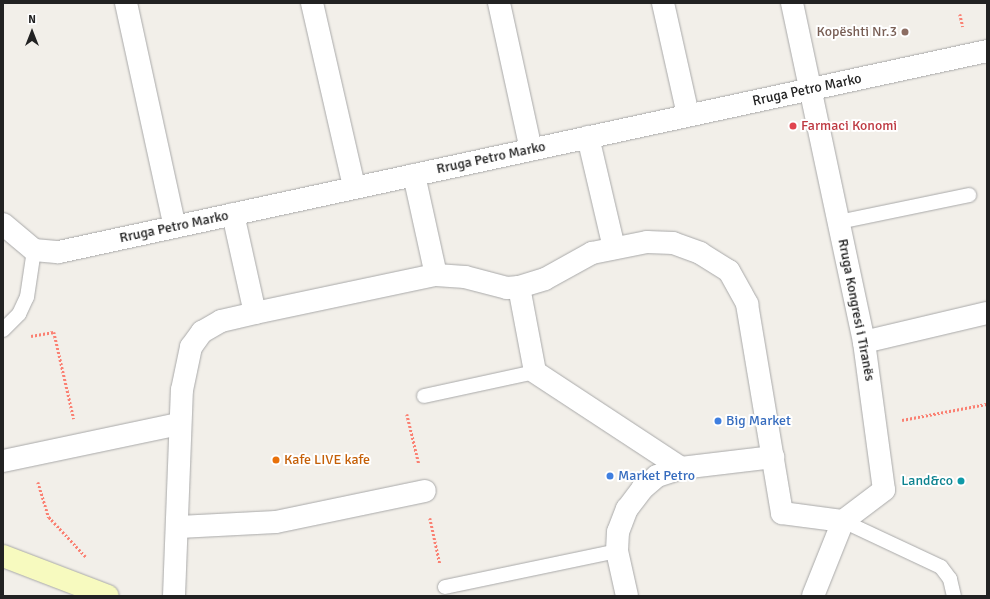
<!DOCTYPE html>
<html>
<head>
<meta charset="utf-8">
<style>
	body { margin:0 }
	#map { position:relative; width:990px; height:599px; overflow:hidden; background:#f2efe9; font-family:Signika,sans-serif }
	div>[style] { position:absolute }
	.path>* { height:2.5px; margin-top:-1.25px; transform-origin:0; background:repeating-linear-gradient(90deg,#fa8072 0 2px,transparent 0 4px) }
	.roads { filter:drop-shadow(0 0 1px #a9a9a9) drop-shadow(0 0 1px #a9a9a9) }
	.lane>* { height:14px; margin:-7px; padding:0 7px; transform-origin:7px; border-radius:7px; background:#fff }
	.street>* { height:22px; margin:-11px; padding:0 11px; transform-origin:11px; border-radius:11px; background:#fff }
	.secondary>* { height:22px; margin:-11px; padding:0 11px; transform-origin:11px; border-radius:11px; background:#f7fabf }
	.dots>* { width:11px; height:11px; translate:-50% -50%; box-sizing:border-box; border:2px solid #fff; border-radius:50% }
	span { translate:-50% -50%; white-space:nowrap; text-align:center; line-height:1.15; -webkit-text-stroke:4px #fff; paint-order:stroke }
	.education-label { font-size:14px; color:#785e54 }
	.right { translate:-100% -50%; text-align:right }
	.street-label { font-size:14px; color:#222 }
	.health-label { font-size:14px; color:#be3a42 }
	.left { translate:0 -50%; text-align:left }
	.shop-label { font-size:14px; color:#366cbe }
	.food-label { font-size:14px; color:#c56008 }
	.culture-label { font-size:14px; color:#0d838f }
	.frame { position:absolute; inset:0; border:4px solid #222; pointer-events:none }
	.north { position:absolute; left:12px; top:12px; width:40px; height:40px; -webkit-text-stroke:3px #fff; paint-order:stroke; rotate:0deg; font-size:11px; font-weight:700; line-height:16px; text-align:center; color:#222 }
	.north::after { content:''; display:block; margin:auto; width:14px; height:18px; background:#222; clip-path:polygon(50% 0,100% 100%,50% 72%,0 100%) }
</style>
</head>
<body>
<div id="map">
	<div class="path">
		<div style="left:960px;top:14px;width:13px;rotate:77deg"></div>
		<div style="left:31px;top:336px;width:23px;rotate:-10deg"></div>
		<div style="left:54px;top:332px;width:89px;rotate:77.1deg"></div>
		<div style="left:407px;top:414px;width:51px;rotate:76.5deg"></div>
		<div style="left:902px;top:420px;width:86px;rotate:-10.7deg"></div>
		<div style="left:38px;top:482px;width:37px;rotate:73deg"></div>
		<div style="left:49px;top:517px;width:54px;rotate:47.2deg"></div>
		<div style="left:430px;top:518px;width:47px;rotate:77.7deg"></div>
	</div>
	<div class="roads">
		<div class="lane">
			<div style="left:839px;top:222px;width:133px;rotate:-11.7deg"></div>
			<div style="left:3px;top:330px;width:23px;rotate:-45deg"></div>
			<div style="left:19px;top:314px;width:19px;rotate:-65deg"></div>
			<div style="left:27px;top:297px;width:48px;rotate:-81.5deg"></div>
			<div style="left:424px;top:396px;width:114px;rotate:-12.2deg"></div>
			<div style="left:843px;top:521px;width:108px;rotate:25.1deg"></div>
			<div style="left:941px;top:567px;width:15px;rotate:53deg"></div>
			<div style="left:950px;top:579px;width:17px;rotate:77deg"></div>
			<div style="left:445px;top:587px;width:176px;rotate:-11.8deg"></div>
		</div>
		<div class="street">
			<div style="left:126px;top:3px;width:229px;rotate:77.7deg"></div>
			<div style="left:312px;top:3px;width:189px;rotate:77.1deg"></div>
			<div style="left:499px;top:3px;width:150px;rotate:77.7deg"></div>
			<div style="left:663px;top:3px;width:115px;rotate:77.4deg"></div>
			<div style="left:792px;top:3px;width:347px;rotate:78deg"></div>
			<div style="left:864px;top:342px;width:149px;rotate:82.3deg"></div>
			<div style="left:884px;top:490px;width:51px;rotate:142.9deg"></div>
			<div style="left:843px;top:521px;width:81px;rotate:111.8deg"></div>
			<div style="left:588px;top:137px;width:114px;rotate:76.8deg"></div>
			<div style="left:414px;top:175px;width:102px;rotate:77.6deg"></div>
			<div style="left:233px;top:214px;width:101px;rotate:77.5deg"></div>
			<div style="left:3px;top:224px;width:40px;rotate:40deg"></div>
			<div style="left:34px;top:250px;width:25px;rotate:5deg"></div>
			<div style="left:59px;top:252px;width:950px;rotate:-12.22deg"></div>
			<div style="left:519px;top:287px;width:86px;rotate:79.3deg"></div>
			<div style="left:535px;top:372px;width:175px;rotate:33.3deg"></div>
			<div style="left:864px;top:342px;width:126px;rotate:-13.3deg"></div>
			<div style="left:3px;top:461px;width:180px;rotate:-11.9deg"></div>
			<div style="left:179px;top:527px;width:97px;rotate:-3deg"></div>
			<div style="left:276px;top:522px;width:152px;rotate:-11.8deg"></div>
			<div style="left:174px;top:596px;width:206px;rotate:-87.8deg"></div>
			<div style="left:182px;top:390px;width:44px;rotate:-78.2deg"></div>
			<div style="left:191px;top:347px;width:19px;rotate:-54deg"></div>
			<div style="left:202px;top:332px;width:22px;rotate:-30deg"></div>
			<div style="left:221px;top:321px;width:35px;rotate:-13deg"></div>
			<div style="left:255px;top:313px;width:185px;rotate:-11.9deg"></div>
			<div style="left:436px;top:275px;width:29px;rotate:4deg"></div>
			<div style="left:465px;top:277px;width:43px;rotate:14.7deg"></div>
			<div style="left:507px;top:288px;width:12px;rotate:-5deg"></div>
			<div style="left:519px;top:287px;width:27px;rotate:-17deg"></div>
			<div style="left:545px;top:279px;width:54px;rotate:-29deg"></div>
			<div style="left:592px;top:253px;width:56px;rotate:-11.3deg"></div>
			<div style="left:647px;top:242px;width:26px;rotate:2deg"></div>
			<div style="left:673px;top:243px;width:29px;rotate:20deg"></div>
			<div style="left:700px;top:253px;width:34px;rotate:32deg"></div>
			<div style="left:729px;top:271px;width:38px;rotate:61deg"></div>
			<div style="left:747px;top:304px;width:212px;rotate:80.5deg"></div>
			<div style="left:782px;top:513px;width:62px;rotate:7.5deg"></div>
			<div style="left:627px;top:596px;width:46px;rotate:-102.5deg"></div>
			<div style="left:617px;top:551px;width:19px;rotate:-87deg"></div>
			<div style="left:618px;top:532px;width:25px;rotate:-69deg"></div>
			<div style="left:627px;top:509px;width:25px;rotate:-53deg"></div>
			<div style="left:642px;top:489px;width:20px;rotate:-41deg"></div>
			<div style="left:657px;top:476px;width:25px;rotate:-18deg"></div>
			<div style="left:681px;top:468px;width:93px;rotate:-6.8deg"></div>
		</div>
		<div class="secondary">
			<div style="left:3px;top:556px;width:112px;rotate:20.9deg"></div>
		</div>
	</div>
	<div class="dots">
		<div style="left:905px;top:32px;background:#8d6e63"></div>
		<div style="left:793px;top:126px;background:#e0444e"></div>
		<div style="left:718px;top:421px;background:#3f7fe0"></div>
		<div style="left:276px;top:460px;background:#e8710a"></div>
		<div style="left:610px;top:476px;background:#3f7fe0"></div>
		<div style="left:961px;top:481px;background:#0f9aa8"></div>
	</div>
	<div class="education-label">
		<span class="right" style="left:897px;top:32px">Kopështi Nr.3</span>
	</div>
	<div class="street-label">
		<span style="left:807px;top:90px;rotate:-12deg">Rruga Petro Marko</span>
		<span style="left:491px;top:158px;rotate:-12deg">Rruga Petro Marko</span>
		<span style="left:174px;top:227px;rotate:-12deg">Rruga Petro Marko</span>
		<span style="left:856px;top:310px;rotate:79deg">Rruga Kongresi i Tiranës</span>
	</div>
	<div class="health-label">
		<span class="left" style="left:801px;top:126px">Farmaci Konomi</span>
	</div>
	<div class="shop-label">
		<span class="left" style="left:726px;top:421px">Big Market</span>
		<span class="left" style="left:618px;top:476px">Market Petro</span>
	</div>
	<div class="food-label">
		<span class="left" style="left:284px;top:460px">Kafe LIVE kafe</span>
	</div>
	<div class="culture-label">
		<span class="right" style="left:953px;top:481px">Land&amp;co</span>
	</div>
	<div class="frame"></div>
	<div class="north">N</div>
</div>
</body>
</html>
